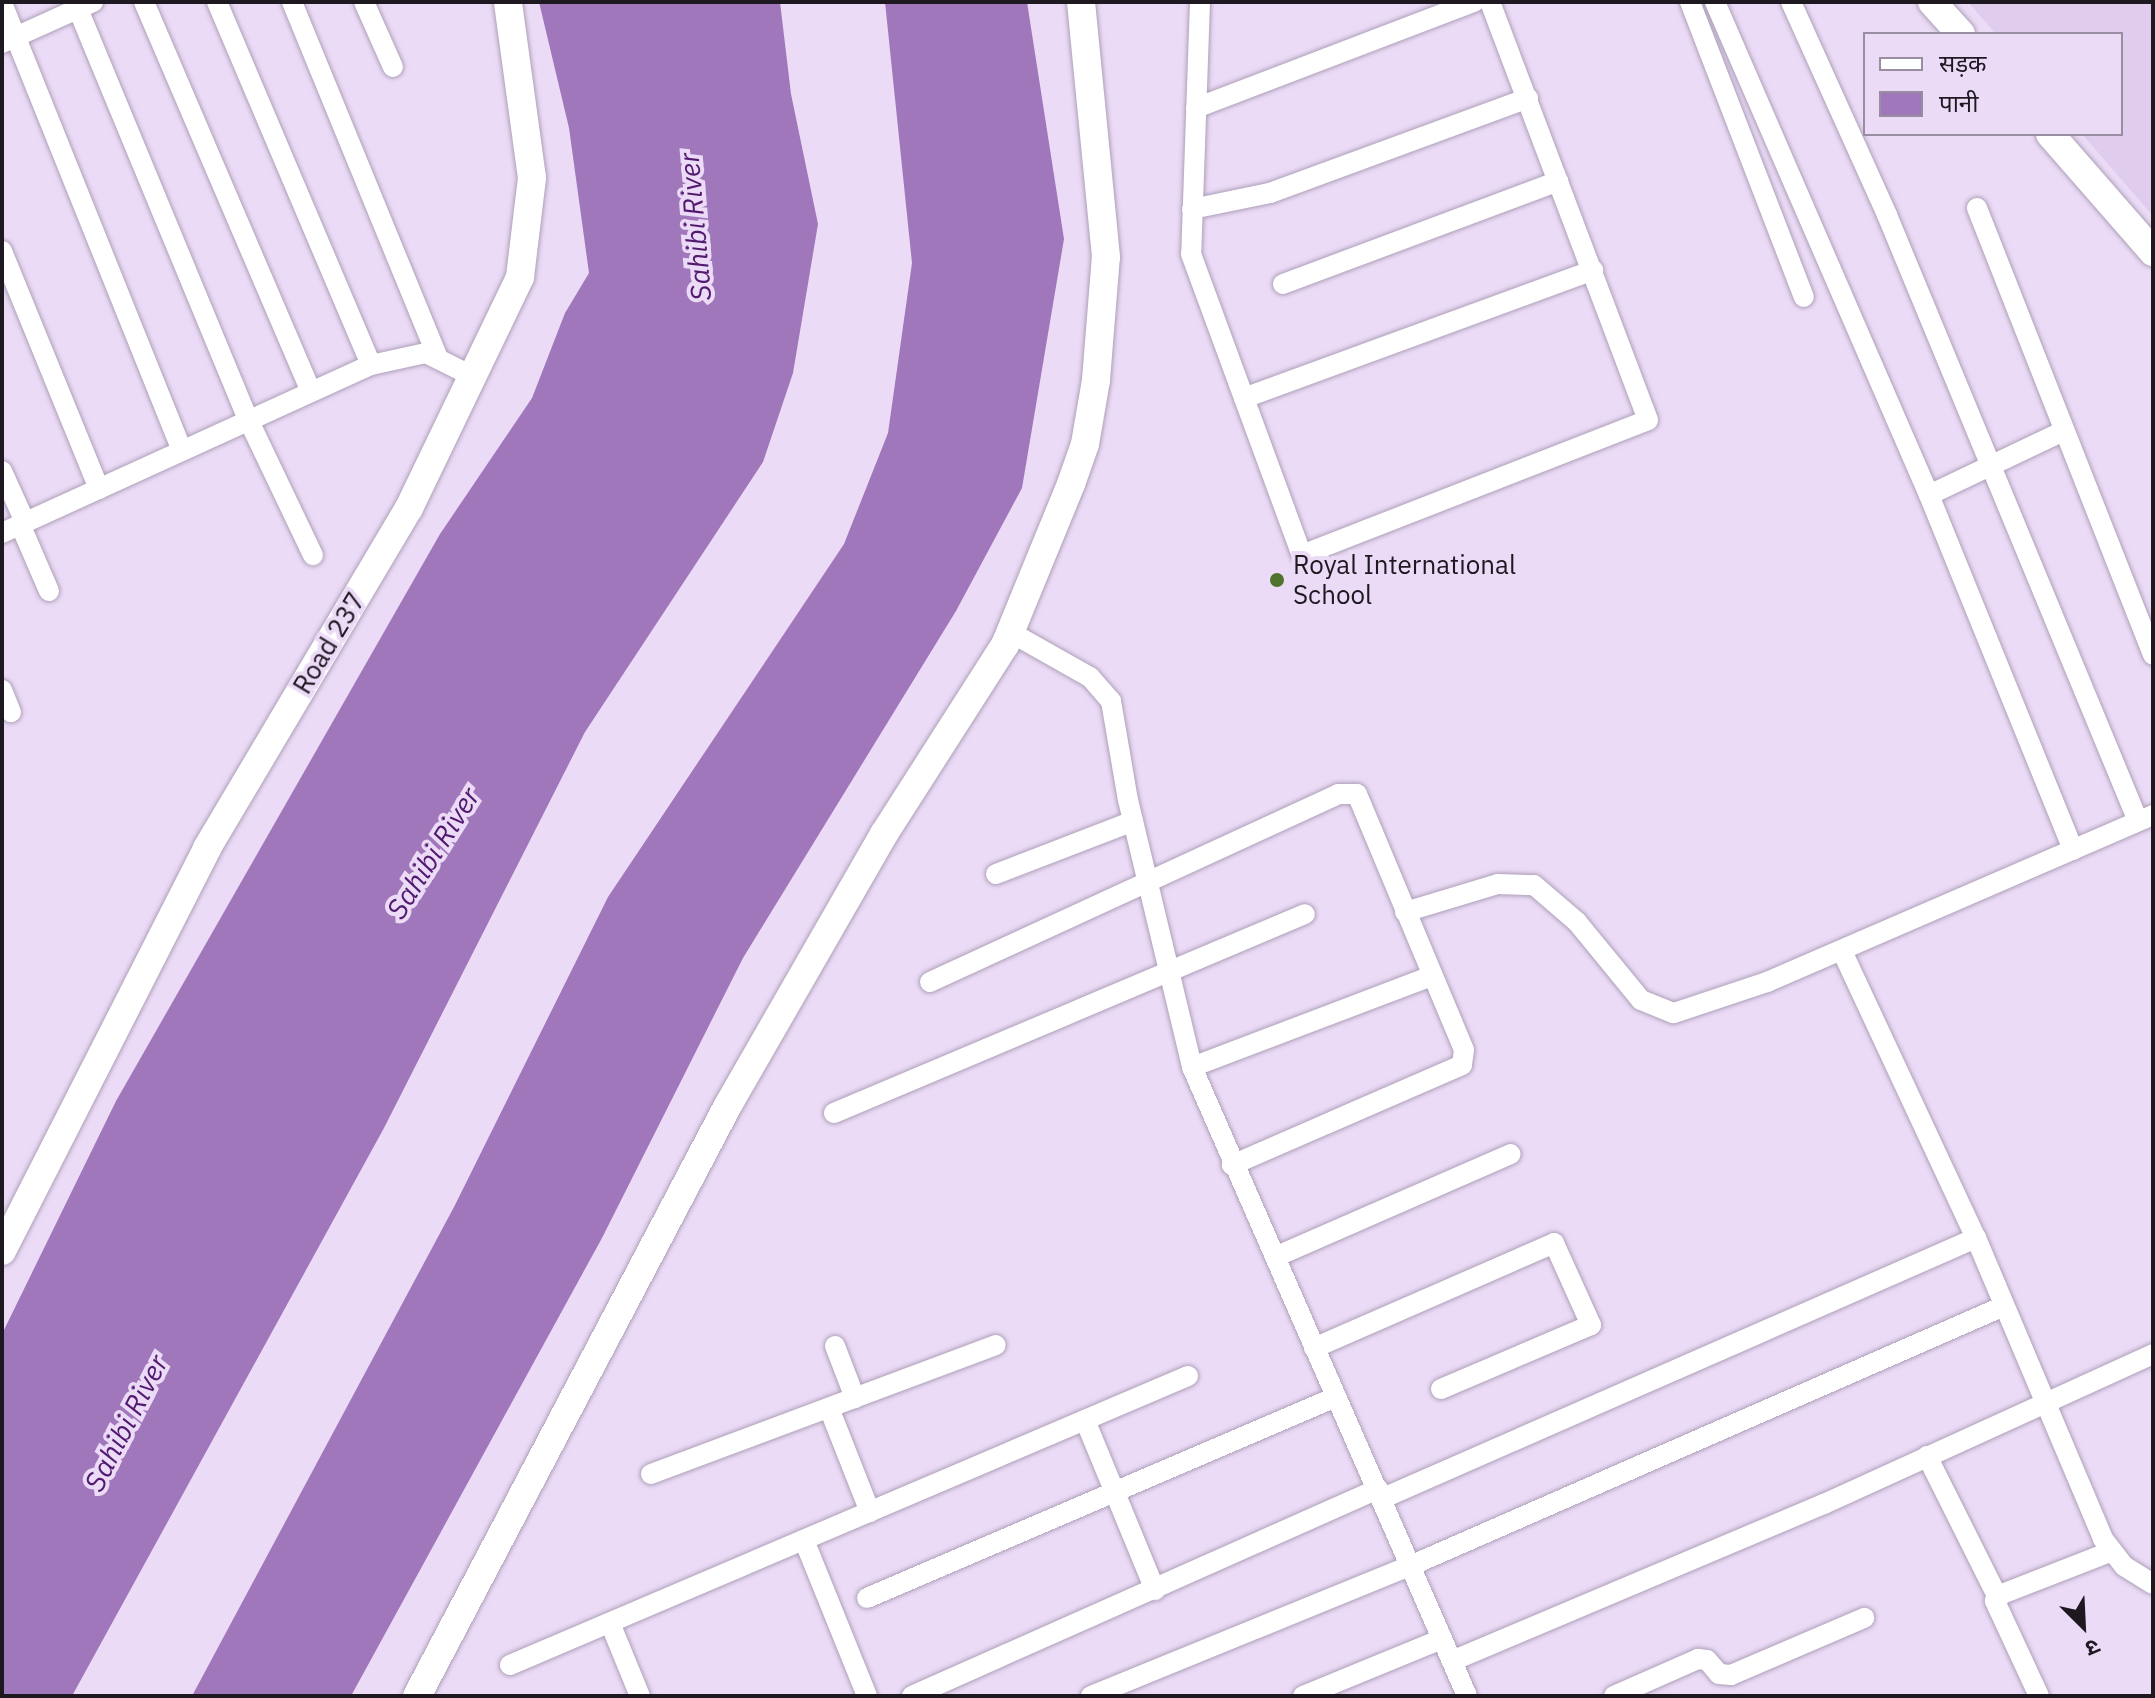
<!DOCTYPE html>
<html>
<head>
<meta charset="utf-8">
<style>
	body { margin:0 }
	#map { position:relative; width:2155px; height:1698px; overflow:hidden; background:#ebdbf6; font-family:"IBM Plex Sans","Noto Sans Devanagari",sans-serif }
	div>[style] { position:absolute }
	.built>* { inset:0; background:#e0cdee }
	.water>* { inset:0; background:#a177bc }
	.roads { filter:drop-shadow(0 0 2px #aea0b9) drop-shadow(0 0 2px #aea0b9) }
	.street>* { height:20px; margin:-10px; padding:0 10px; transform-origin:10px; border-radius:10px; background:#fff }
	.secondary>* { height:28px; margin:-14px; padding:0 14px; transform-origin:14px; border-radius:14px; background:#fff }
	.dots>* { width:22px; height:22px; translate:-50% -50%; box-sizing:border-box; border:4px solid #ebdbf6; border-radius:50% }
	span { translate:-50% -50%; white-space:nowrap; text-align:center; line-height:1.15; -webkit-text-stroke:8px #ebdbf6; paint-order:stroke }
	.poi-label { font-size:26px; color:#1e1821 }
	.left { translate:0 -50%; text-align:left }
	.street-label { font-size:26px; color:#1e1821 }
	.water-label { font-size:28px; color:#521a6f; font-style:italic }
	.frame { position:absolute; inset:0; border:4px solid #1e1821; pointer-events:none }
	.legend { position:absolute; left:1863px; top:32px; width:260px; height:104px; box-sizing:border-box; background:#ebdbf6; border:2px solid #998da1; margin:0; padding:10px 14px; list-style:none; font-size:24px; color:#1e1821 }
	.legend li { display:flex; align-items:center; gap:16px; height:40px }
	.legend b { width:40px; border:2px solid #998da1 }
	.north { position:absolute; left:2043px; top:1586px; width:80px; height:80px; -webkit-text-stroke:6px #ebdbf6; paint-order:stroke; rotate:156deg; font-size:22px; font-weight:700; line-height:32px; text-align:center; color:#1e1821 }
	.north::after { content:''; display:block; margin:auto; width:28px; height:36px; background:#1e1821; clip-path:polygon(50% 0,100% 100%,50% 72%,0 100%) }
</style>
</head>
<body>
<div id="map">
	<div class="built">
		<div style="clip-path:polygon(1968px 2px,2153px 2px,2153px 216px,2082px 134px,2121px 134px,2121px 34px,1996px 34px)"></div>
	</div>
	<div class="water">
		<div style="clip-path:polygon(539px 2px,780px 2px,791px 94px,818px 224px,793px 373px,763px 462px,585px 732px,384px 1128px,72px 1696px,2px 1696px,2px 1334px,116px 1101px,440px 534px,532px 398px,565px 313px,589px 273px,569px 128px)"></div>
		<div style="clip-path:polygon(885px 2px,1027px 2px,1064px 239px,1022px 488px,956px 611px,743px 958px,602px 1238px,351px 1696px,192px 1696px,454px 1207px,608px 897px,844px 544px,888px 433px,912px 263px)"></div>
	</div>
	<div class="roads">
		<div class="street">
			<div style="left:144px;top:2px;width:424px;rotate:66.8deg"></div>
			<div style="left:217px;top:2px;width:394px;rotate:67deg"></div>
			<div style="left:292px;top:2px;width:382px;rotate:67.7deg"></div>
			<div style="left:364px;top:2px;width:71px;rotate:66deg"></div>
			<div style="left:1200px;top:2px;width:252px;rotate:92deg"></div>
			<div style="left:1191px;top:254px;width:321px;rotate:69.8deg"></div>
			<div style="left:1302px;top:555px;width:371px;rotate:-21.3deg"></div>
			<div style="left:1648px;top:420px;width:447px;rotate:-110.7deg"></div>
			<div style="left:1690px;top:2px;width:316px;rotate:68.9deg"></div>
			<div style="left:1715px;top:2px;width:537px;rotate:66.54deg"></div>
			<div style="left:1929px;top:495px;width:383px;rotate:67.9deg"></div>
			<div style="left:1791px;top:2px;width:234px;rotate:65.7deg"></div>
			<div style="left:1887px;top:215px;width:656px;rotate:67.5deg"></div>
			<div style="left:2px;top:3px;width:481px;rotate:68.1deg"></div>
			<div style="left:78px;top:9px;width:444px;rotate:67.5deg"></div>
			<div style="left:248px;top:419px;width:151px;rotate:64.5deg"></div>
			<div style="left:2px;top:43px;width:100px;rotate:-24.3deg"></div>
			<div style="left:1196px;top:108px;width:298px;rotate:-20.9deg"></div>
			<div style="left:1977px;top:208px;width:480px;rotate:68.5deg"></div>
			<div style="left:1192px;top:209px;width:80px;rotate:-11.6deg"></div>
			<div style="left:1270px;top:193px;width:275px;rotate:-20.2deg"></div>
			<div style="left:2px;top:251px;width:257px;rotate:67.8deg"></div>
			<div style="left:1283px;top:284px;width:294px;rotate:-20.5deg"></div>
			<div style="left:1244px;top:398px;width:372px;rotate:-20.1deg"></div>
			<div style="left:2px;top:471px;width:56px;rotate:65.7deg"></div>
			<div style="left:1929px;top:495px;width:149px;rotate:-25.4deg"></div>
			<div style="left:20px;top:524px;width:73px;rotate:66.6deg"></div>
			<div style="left:2px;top:533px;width:405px;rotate:-24.5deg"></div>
			<div style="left:371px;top:365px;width:56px;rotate:-12.3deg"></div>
			<div style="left:426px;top:353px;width:51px;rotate:26.6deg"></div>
			<div style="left:1010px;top:632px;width:92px;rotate:29.4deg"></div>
			<div style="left:1090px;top:677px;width:32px;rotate:49deg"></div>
			<div style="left:1111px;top:701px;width:100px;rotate:80.3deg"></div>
			<div style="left:1128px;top:800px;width:275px;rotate:76.5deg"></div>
			<div style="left:1192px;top:1067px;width:686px;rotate:66.38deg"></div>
			<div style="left:2px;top:690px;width:24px;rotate:68deg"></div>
			<div style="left:996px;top:874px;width:147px;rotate:-21.1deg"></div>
			<div style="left:1405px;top:912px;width:97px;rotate:-16.8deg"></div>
			<div style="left:1498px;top:884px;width:36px;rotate:2deg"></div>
			<div style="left:1534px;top:885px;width:57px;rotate:40.7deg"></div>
			<div style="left:1577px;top:922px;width:101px;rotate:50.6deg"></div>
			<div style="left:1641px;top:1000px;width:35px;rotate:22deg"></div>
			<div style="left:1674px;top:1013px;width:98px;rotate:-18.4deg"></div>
			<div style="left:1767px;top:982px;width:421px;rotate:-23.4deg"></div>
			<div style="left:1842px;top:951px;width:317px;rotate:65deg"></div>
			<div style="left:1976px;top:1238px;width:327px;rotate:67.1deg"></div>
			<div style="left:2103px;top:1539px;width:34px;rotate:52deg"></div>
			<div style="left:2124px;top:1566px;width:34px;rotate:32deg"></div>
			<div style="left:930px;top:982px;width:449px;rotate:-24.7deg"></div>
			<div style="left:1338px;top:794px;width:19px"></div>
			<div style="left:1357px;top:794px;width:277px;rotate:67.3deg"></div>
			<div style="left:1464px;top:1050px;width:15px;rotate:98deg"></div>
			<div style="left:1462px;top:1065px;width:251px;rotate:156.5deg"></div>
			<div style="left:1192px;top:1067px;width:256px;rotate:-20.8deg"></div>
			<div style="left:834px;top:1113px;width:511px;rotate:-22.9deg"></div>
			<div style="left:1275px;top:1257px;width:257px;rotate:-23.6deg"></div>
			<div style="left:835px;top:1346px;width:56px;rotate:69deg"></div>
			<div style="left:1314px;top:1348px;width:262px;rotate:-23.6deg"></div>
			<div style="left:1554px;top:1243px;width:90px;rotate:65.7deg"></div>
			<div style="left:1591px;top:1325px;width:163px;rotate:156.9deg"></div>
			<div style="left:829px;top:1408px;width:112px;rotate:68.5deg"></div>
			<div style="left:1085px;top:1420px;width:184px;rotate:67.6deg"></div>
			<div style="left:1927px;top:1456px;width:159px;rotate:63.4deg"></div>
			<div style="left:651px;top:1474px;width:368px;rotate:-20.5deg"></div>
			<div style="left:1381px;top:1499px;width:650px;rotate:-23.68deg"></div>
			<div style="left:804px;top:1540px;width:168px;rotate:68deg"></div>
			<div style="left:867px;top:1598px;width:510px;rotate:-23.2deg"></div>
			<div style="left:610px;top:1623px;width:79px;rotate:67.7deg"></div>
			<div style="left:1452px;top:1661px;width:404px;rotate:-22.9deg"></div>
			<div style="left:1824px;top:1504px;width:362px;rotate:-24.5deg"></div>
			<div style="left:510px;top:1665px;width:737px;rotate:-23.09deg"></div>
			<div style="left:912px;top:1696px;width:510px;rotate:-23.95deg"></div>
			<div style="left:1091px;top:1696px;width:344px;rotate:-22.2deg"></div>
			<div style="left:1410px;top:1566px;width:648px;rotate:-23.64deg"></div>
			<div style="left:1303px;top:1696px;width:150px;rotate:-22.3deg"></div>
			<div style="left:1614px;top:1696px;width:92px;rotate:-23.8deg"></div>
			<div style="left:1698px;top:1659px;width:9px;rotate:6deg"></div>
			<div style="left:1707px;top:1660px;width:18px;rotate:49deg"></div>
			<div style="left:1719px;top:1674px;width:12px;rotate:5deg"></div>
			<div style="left:1731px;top:1675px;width:145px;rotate:-23.2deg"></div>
			<div style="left:2039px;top:1696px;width:105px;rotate:-114.9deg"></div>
			<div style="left:1995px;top:1601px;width:10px;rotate:-45deg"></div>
			<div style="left:2002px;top:1594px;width:116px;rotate:-21.3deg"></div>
		</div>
		<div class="secondary">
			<div style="left:1932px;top:2px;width:43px;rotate:47.8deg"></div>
			<div style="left:2050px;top:134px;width:157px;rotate:48.9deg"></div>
			<div style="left:2px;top:1251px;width:452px;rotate:-63deg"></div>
			<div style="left:207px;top:848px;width:395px;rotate:-59.3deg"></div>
			<div style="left:409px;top:508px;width:256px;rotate:-64.3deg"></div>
			<div style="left:520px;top:277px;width:100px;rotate:-83.1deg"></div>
			<div style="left:532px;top:178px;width:178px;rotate:-97.8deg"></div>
			<div style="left:417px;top:1696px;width:666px;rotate:-62.24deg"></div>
			<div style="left:727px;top:1107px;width:315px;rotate:-60.1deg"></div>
			<div style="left:884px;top:834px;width:224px;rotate:-57.4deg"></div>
			<div style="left:1005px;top:645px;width:174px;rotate:-67.7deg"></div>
			<div style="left:1071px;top:484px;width:42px;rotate:-70.7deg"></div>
			<div style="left:1085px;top:444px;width:65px;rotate:-80.2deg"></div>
			<div style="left:1096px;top:380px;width:123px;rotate:-85.4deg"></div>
			<div style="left:1106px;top:257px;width:256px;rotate:-95.6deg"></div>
		</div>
	</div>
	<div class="dots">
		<div style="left:1277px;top:580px;background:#4f732c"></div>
	</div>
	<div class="poi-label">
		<span class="left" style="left:1293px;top:580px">Royal International<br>School</span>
	</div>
	<div class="street-label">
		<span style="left:329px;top:643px;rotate:-59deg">Road 237</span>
	</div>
	<div class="water-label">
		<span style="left:695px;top:227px;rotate:-95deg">Sahibi River</span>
		<span style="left:433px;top:853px;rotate:-58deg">Sahibi River</span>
		<span style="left:126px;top:1423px;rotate:-63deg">Sahibi River</span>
	</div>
	<div class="frame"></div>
	<ul class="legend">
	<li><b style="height:10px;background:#fff"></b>सड़क</li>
	<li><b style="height:22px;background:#a177bc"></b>पानी</li>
	</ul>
	<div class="north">उ</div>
</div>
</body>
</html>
